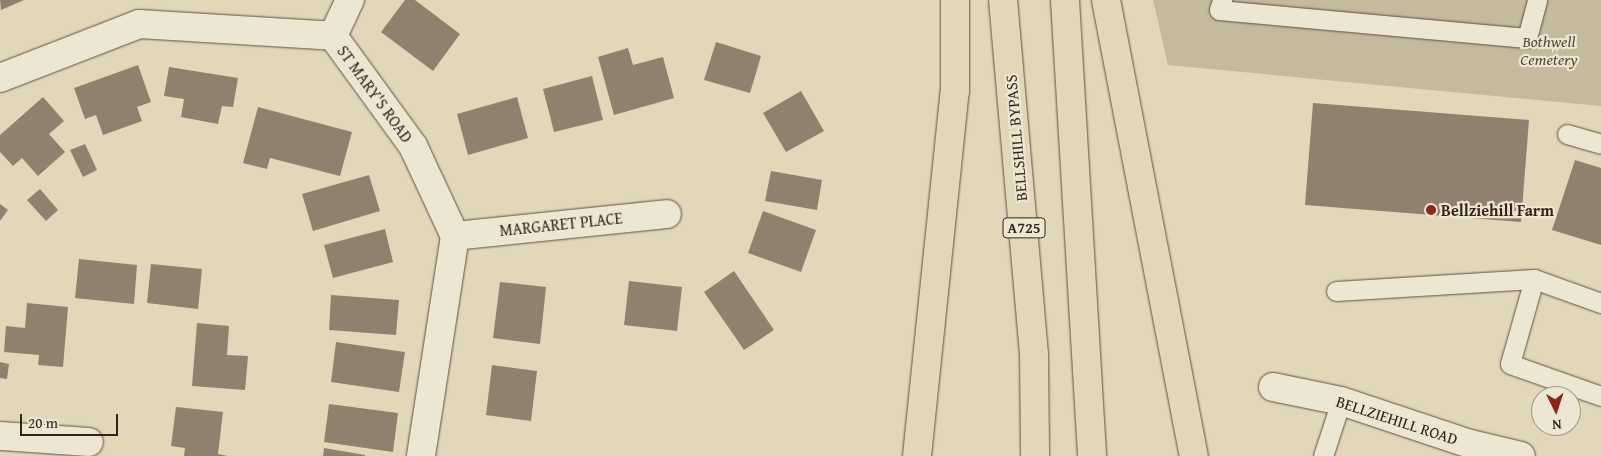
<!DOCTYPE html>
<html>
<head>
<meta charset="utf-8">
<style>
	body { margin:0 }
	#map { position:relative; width:1601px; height:456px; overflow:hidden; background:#e2d8b9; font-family:"Gentium Book Plus",serif }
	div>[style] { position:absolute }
	.green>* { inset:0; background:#c5b99e }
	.building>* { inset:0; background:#8f816d }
	.roads { filter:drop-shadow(0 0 1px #615042) drop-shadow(0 0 1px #615042) }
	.service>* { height:19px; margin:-9.5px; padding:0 9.5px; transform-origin:9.5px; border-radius:9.5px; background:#ece6d2 }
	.minor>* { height:28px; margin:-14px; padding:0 14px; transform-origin:14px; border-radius:14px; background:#ece6d2 }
	.trunk>* { height:28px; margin:-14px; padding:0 14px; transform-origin:14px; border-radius:14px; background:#e2d8b9 }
	.dots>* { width:14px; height:14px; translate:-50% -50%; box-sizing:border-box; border:2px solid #ece6d2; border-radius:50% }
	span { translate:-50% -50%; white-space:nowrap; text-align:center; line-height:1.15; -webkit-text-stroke:4.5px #ece6d2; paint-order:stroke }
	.shield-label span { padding:1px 4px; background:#ece6d2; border:1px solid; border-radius:4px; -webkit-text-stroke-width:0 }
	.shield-label { font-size:15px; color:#36221a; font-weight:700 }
	.park-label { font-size:16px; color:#5a483b; font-style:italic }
	.street-label { font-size:16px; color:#36221a }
	.poi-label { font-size:16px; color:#36221a; font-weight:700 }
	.left { translate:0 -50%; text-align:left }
	.north { position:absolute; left:1531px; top:386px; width:50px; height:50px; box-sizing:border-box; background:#ece6d2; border:1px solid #a39888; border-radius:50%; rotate:176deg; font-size:14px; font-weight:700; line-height:20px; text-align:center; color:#36221a }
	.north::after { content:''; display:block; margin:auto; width:18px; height:22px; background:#8f2418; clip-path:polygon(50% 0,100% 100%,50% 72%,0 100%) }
	.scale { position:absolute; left:20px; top:414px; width:98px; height:22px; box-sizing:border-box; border:2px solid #36221a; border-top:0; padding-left:6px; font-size:15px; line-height:18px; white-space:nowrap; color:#36221a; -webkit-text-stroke:4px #ece6d2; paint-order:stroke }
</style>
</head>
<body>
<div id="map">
	<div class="green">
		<div style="clip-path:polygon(1153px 0,1601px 0,1601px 106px,1168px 65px)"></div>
	</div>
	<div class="building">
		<div style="clip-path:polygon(0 0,24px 0,1px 10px)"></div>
		<div style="clip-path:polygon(405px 0,415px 0,460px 34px,433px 71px,381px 32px)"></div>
		<div style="clip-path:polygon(716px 42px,761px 56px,750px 93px,704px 80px)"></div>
		<div style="clip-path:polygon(628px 48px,633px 65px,663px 57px,674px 98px,614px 115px,598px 57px)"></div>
		<div style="clip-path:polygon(138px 65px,151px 102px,137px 107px,142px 121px,103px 135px,96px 115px,85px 119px,74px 88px)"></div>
		<div style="clip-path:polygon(169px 67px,238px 78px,233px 107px,222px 106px,218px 124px,181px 117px,184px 99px,164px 96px)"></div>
		<div style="clip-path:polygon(592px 76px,603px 120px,554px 132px,543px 89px)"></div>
		<div style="clip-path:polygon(801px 91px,824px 131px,786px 152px,763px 113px)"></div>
		<div style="clip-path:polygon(43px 97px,64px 121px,49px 134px,65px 152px,38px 176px,22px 158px,13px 166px,0 152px,0 135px)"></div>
		<div style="clip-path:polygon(517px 97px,528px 138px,468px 155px,457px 114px)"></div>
		<div style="clip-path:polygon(1313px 103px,1529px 120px,1521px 222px,1305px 205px)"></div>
		<div style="clip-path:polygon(258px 107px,352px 132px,340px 176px,270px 158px,267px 169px,243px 163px)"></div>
		<div style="clip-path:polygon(85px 144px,97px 170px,83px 177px,70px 150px)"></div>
		<div style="clip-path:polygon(1575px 160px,1601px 168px,1601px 245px,1552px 230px)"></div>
		<div style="clip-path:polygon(771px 171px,822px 180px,817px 210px,765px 201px)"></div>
		<div style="clip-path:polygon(369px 175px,380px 211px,313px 231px,302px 194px)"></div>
		<div style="clip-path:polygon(40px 189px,58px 210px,46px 221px,27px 200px)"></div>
		<div style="clip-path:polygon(0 204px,8px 210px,0 221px)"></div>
		<div style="clip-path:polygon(763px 211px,816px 230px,801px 272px,748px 253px)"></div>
		<div style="clip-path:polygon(385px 229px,393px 262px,333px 278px,324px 245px)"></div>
		<div style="clip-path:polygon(79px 259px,137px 265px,134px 304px,75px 298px)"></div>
		<div style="clip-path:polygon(151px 264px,202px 269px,198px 309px,147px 303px)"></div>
		<div style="clip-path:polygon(734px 271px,774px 330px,744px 350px,704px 292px)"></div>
		<div style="clip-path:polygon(629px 281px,682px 287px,677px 331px,624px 325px)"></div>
		<div style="clip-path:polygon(500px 282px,546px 287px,540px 344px,493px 338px)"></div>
		<div style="clip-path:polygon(331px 295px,399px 300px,396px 335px,329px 330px)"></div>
		<div style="clip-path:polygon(27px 303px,68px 307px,63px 367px,38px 365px,39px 355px,4px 352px,6px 326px,25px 328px)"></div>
		<div style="clip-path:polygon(197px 323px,229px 326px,227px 355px,248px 356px,245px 390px,192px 386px)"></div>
		<div style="clip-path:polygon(336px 342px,405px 352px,399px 392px,331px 382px)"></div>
		<div style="clip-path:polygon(0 362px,9px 364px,7px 379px,0 378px)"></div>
		<div style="clip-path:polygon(492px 365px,537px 371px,531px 421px,486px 415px)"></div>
		<div style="clip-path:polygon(329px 404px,398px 413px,393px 452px,324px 442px)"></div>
		<div style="clip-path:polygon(176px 407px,223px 412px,218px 454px,228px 456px,184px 456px,185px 448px,171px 446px)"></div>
		<div style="clip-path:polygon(324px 448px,365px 455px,365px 456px,323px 456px)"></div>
	</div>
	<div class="roads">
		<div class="service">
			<div style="left:1222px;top:0;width:10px;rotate:107deg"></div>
			<div style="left:1219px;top:10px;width:309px;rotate:5.2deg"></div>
			<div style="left:1527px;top:38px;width:39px;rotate:-75deg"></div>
			<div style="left:1567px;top:134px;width:35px;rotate:16deg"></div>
			<div style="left:1534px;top:279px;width:88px;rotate:105.8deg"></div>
			<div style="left:1510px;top:364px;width:96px;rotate:19.4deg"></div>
			<div style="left:1336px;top:291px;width:198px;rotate:-3.5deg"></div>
			<div style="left:1534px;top:279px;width:71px;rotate:19.7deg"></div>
			<div style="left:1323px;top:456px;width:58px;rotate:-71.9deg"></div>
		</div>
		<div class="minor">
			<div style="left:333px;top:36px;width:40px;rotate:-65deg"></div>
			<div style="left:0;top:78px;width:149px;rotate:-21.2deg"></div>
			<div style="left:139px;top:24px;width:194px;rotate:3.5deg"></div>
			<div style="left:333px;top:36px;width:136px;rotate:54deg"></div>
			<div style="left:413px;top:146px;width:99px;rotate:65deg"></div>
			<div style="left:455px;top:236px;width:223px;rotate:98.8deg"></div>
			<div style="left:455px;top:236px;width:213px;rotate:-5.9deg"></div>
			<div style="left:1273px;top:387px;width:69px;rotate:11.6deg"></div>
			<div style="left:1341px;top:401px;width:136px;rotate:18.4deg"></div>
			<div style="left:1470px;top:444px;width:52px;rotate:13.2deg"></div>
			<div style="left:0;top:436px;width:89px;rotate:3.9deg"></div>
		</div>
		<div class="trunk">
			<div style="left:1003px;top:0;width:355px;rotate:85deg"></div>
			<div style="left:1034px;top:354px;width:102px;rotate:89.4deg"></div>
			<div style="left:1065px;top:0;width:457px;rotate:86.6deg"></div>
			<div style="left:1106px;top:0;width:464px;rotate:79.1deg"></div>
			<div style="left:917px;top:456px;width:367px;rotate:-84.1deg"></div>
			<div style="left:955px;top:91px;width:91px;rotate:-90deg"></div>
		</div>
	</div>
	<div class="dots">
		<div style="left:1431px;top:210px;background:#8f2418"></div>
	</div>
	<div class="shield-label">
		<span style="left:1024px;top:228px">A725</span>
	</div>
	<div class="park-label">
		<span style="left:1549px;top:50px">Bothwell<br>Cemetery</span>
	</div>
	<div class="street-label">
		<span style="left:375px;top:94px;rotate:54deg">ST MARY'S ROAD</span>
		<span style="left:1016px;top:138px;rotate:-95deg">BELLSHILL BYPASS</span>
		<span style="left:561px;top:224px;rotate:-6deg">MARGARET PLACE</span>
		<span style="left:1397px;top:420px;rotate:18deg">BELLZIEHILL ROAD</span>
	</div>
	<div class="poi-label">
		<span class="left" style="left:1441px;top:210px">Bellziehill Farm</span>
	</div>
	<div class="north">N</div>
	<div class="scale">20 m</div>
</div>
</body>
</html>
